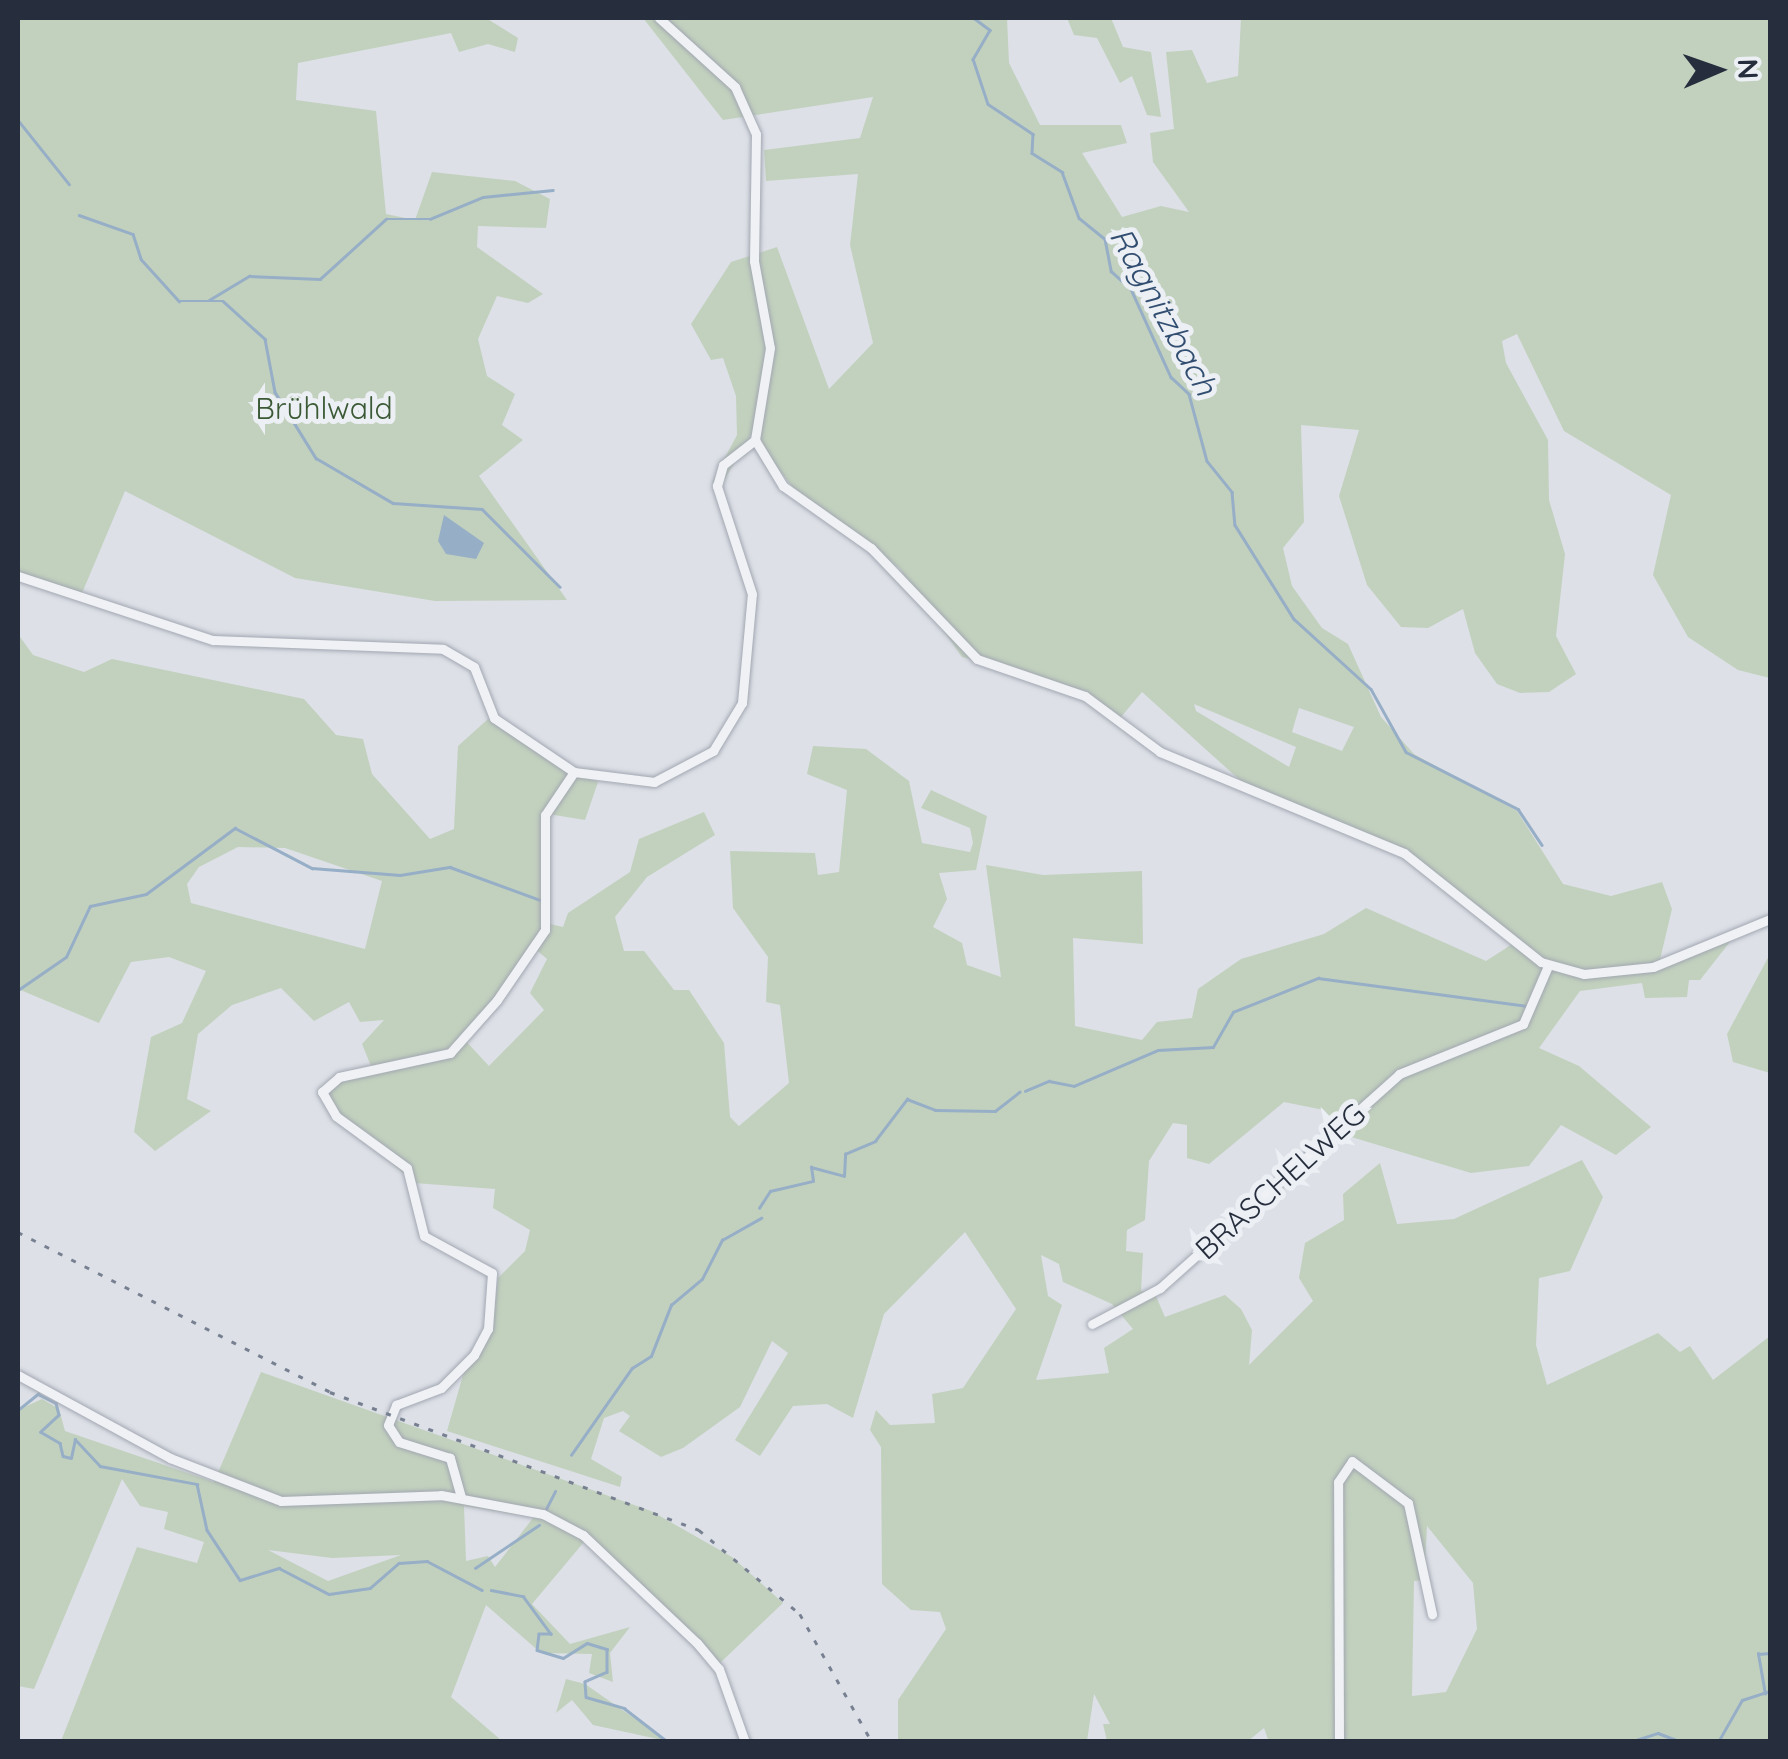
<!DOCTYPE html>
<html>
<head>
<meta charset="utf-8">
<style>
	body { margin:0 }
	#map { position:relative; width:1788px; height:1759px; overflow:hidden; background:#dde0e7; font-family:Quicksand,sans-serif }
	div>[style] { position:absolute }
	.green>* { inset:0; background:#c2d1be }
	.water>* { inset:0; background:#97aec7 }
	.stream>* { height:2.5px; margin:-1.25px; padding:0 1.25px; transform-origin:1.25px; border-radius:1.25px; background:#97aec7 }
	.roads { filter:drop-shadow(0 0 2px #a2a7b1) drop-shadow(0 0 2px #a2a7b1) }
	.minor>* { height:9px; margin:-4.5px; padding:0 4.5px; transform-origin:4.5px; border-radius:4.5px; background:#eff1f5 }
	.rail>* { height:2.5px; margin-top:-1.25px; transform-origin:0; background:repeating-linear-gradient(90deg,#768090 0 5px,transparent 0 15px) }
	span { translate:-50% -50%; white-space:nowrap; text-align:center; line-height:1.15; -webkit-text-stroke:10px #eceff4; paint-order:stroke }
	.park-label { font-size:30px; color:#3a5934 }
	.street-label { font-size:30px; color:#262e3d }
	.water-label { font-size:32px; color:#314d70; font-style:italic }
	.frame { position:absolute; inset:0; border:20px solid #262e3d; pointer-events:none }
	.north { position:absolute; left:1668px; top:20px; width:100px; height:100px; -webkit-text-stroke:8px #eceff4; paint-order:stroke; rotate:88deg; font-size:28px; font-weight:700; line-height:40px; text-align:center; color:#262e3d }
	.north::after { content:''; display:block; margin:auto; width:35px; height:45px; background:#262e3d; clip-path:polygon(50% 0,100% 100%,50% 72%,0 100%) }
</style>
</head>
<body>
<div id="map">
	<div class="green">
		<div style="clip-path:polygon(18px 18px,486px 18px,518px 38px,515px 52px,488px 44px,459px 52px,451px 33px,298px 63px,296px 100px,376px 111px,386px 214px,415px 220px,432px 172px,515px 181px,550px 199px,546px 228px,478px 226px,477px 247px,543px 294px,528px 303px,497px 296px,478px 339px,487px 376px,515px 394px,502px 425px,523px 440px,479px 476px,567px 600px,435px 601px,295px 578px,125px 491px,80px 598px,18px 576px)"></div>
		<div style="clip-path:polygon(evenodd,643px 18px,1007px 18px,1009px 63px,1040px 125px,1121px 125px,1127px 143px,1082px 153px,1122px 217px,1161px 206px,1189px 212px,1153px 162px,1150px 133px,1174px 129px,1166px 52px,1192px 50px,1207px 83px,1238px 76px,1241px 18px,1770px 18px,1770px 678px,1738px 670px,1688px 637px,1653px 575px,1671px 495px,1564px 431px,1517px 334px,1502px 341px,1506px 363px,1548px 440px,1549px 500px,1565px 554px,1556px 636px,1576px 674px,1549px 692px,1520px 693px,1497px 684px,1475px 653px,1463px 609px,1428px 628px,1401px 627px,1367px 585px,1339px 496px,1359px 430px,1301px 425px,1304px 522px,1283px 548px,1292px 586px,1322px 628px,1348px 644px,1381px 717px,1414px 754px,1517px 811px,1563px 884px,1611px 896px,1662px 882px,1672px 909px,1658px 968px,1733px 938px,1700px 980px,1689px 980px,1687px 997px,1645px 998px,1642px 983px,1580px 991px,1539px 1048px,1579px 1066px,1651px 1127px,1616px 1155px,1561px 1125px,1529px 1166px,1471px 1173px,1348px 1136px,1324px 1110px,1284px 1102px,1209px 1164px,1187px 1158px,1187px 1125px,1173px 1123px,1149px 1161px,1145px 1220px,1127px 1230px,1126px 1251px,1143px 1253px,1141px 1291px,1155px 1294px,1165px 1317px,1225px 1295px,1241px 1309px,1252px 1330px,1249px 1365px,1313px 1301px,1299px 1278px,1305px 1243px,1344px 1220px,1343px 1194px,1380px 1163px,1397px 1224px,1454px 1219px,1582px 1160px,1603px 1197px,1570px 1271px,1539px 1278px,1536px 1345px,1547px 1385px,1658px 1333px,1680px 1352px,1690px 1346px,1713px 1380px,1770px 1336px,1770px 1741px,1269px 1742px,1264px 1728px,1248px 1741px,1107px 1741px,1103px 1724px,1110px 1724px,1094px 1694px,1087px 1741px,898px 1741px,898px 1700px,946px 1629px,940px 1612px,911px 1610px,882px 1584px,881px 1447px,870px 1430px,876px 1410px,890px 1425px,935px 1423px,932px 1394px,963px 1388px,1016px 1309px,965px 1232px,884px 1314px,853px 1418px,827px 1404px,793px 1406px,760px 1456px,735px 1440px,788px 1353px,772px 1341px,740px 1407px,683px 1448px,661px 1457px,619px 1431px,630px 1416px,623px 1411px,604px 1418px,591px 1459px,622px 1477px,620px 1487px,447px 1431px,463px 1375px,492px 1329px,498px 1278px,525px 1251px,530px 1230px,493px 1208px,495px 1189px,414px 1183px,325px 1104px,329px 1084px,373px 1071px,362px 1044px,384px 1020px,360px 1022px,349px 1002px,314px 1021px,281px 988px,232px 1005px,198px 1034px,187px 1099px,211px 1111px,155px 1151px,134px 1132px,151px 1037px,182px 1023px,206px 971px,169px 957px,131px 962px,99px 1023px,18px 989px,18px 634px,33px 655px,84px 672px,112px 659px,304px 699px,336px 735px,363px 739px,372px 774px,430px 839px,454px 829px,458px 746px,488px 719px,560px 768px,598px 782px,585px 820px,542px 813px,550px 924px,563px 927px,568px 913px,630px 872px,639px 839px,704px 812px,715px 835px,647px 877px,615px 917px,624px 951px,644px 951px,674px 990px,689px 990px,724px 1043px,730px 1117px,739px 1126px,789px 1083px,780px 1005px,766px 1002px,768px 957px,733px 908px,730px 851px,815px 853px,818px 875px,839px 872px,847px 790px,807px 774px,813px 746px,866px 749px,909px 781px,922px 843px,970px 852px,973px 843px,970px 828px,921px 808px,931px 790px,987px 816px,976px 870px,939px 873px,947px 899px,933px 927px,962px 943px,967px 965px,1001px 977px,986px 865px,1043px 875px,1142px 871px,1143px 944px,1073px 938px,1075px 1026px,1142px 1040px,1157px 1022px,1192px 1018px,1198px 989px,1241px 959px,1324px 934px,1366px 908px,1486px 961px,1517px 941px,1427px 866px,1242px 782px,1142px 692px,1121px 717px,1085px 691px,962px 657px,899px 568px,793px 488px,752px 434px,723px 482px,712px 482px,737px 435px,736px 396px,723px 358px,711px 360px,691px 324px,731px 262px,777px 247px,829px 389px,873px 343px,850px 245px,858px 174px,766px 181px,764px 150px,860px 138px,873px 97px,723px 120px,643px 18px,1194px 704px,1296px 747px,1289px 767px,1196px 711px,1194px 704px,643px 18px,1299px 708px,1354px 727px,1342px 751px,1292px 732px,1299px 708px,643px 18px,238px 847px,285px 848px,382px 881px,365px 949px,191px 903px,187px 884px,199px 867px,238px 847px,643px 18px,534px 948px,547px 959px,530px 993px,544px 1010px,489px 1066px,463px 1038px,534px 948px,643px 18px,1041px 1255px,1059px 1264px,1063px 1282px,1112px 1304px,1133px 1329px,1104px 1348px,1109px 1373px,1036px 1380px,1062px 1305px,1048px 1296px,1041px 1255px,643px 18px,1427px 1526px,1473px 1583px,1477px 1629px,1446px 1692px,1412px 1696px,1414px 1581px,1424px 1580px,1427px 1526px)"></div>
		<div style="clip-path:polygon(1067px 18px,1111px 18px,1123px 47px,1151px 52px,1161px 117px,1147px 115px,1132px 76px,1120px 83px,1097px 38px,1074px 35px)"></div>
		<div style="clip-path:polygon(1770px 954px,1770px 1073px,1733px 1062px,1727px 1034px)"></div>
		<div style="clip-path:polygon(evenodd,261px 1372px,651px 1511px,732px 1557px,783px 1603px,720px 1663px,589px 1536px,532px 1604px,570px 1644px,630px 1627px,610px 1653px,613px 1682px,589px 1673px,592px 1654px,541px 1653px,486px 1605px,451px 1697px,502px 1741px,61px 1741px,137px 1547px,197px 1563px,204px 1542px,164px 1529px,168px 1512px,140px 1506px,122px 1479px,34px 1689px,18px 1686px,18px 1410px,42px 1399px,59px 1409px,65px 1431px,214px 1482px,261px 1372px,464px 1506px,533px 1517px,533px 1518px,495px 1567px,488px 1556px,466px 1561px,464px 1506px,261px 1372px,268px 1550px,332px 1558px,401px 1555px,328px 1581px,268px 1550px)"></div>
		<div style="clip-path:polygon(566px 1679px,585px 1684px,667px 1741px,593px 1725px,572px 1700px,556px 1713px)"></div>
	</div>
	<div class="water">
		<div style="clip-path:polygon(444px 515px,484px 543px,476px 559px,446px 554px,438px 541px)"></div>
	</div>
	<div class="stream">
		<div style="left:974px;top:18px;width:20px;rotate:37deg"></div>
		<div style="left:990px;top:30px;width:34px;rotate:120deg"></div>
		<div style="left:973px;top:59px;width:47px;rotate:71.6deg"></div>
		<div style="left:988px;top:104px;width:54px;rotate:33.7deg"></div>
		<div style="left:1033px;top:134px;width:19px;rotate:93deg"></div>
		<div style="left:1032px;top:153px;width:36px;rotate:32deg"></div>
		<div style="left:1062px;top:172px;width:49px;rotate:69.7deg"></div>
		<div style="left:1079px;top:218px;width:33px;rotate:39deg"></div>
		<div style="left:1105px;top:239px;width:33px;rotate:79deg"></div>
		<div style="left:1111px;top:271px;width:27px;rotate:42deg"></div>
		<div style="left:1131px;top:289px;width:97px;rotate:65.6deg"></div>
		<div style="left:1171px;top:377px;width:25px;rotate:43deg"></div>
		<div style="left:1189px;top:394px;width:69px;rotate:75deg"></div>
		<div style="left:1207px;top:461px;width:40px;rotate:51deg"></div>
		<div style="left:1232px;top:492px;width:33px;rotate:85deg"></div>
		<div style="left:1235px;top:525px;width:111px;rotate:57.9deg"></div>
		<div style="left:1294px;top:619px;width:104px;rotate:42.3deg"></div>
		<div style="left:1371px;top:689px;width:72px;rotate:60.9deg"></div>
		<div style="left:1406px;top:752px;width:126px;rotate:27deg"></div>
		<div style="left:1518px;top:809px;width:43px;rotate:56.3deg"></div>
		<div style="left:18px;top:120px;width:82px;rotate:51.4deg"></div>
		<div style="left:79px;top:215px;width:57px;rotate:19.4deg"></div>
		<div style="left:133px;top:234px;width:26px;rotate:72deg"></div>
		<div style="left:141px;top:259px;width:57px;rotate:47.9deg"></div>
		<div style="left:179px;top:301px;width:44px"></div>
		<div style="left:223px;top:301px;width:57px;rotate:42.1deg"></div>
		<div style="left:265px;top:339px;width:54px;rotate:79.3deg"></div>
		<div style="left:275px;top:392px;width:78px;rotate:58.2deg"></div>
		<div style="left:316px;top:458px;width:89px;rotate:30.3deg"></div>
		<div style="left:393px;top:503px;width:89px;rotate:3.9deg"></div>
		<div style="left:482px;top:509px;width:110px;rotate:45deg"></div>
		<div style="left:209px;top:300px;width:47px;rotate:-31deg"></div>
		<div style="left:249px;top:276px;width:71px;rotate:2.4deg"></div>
		<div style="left:320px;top:279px;width:89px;rotate:-42.3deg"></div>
		<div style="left:386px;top:219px;width:44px"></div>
		<div style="left:430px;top:219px;width:57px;rotate:-22.5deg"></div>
		<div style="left:483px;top:197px;width:70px;rotate:-5.7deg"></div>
		<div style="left:18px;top:990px;width:58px;rotate:-34.5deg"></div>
		<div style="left:66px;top:957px;width:56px;rotate:-64.8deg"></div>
		<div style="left:90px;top:906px;width:57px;rotate:-12.1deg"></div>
		<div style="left:146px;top:894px;width:111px;rotate:-36.6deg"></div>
		<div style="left:235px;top:828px;width:87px;rotate:27.5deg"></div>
		<div style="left:312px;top:868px;width:88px;rotate:4.5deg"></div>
		<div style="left:400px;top:875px;width:51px;rotate:-9.1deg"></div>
		<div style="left:450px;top:867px;width:96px;rotate:20.1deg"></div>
		<div style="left:1025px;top:1091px;width:26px;rotate:-23deg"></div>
		<div style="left:1049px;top:1081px;width:25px;rotate:11deg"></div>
		<div style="left:1074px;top:1086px;width:91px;rotate:-23.2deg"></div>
		<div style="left:1158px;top:1050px;width:55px;rotate:-3.1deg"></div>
		<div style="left:1213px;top:1047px;width:40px;rotate:-60.3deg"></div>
		<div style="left:1233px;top:1012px;width:92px;rotate:-21.8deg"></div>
		<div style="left:1318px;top:978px;width:213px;rotate:7.6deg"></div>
		<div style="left:759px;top:1208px;width:20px;rotate:-57deg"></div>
		<div style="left:770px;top:1191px;width:44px;rotate:-13.1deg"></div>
		<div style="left:813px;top:1181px;width:14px;rotate:-98deg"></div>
		<div style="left:811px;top:1167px;width:34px;rotate:15deg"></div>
		<div style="left:844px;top:1176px;width:22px;rotate:-87deg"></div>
		<div style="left:845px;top:1154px;width:33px;rotate:-23deg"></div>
		<div style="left:875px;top:1141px;width:53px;rotate:-52.7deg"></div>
		<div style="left:907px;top:1099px;width:30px;rotate:21deg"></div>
		<div style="left:935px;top:1110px;width:60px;rotate:1deg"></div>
		<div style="left:995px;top:1111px;width:31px;rotate:-38deg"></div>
		<div style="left:18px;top:1410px;width:26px;rotate:-39deg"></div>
		<div style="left:38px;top:1394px;width:20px;rotate:27deg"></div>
		<div style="left:56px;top:1403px;width:12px;rotate:76deg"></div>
		<div style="left:59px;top:1415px;width:25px;rotate:137deg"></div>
		<div style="left:41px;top:1432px;width:22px;rotate:30deg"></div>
		<div style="left:60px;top:1443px;width:13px;rotate:77deg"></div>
		<div style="left:63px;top:1456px;width:8px;rotate:14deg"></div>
		<div style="left:71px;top:1458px;width:19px;rotate:-78deg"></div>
		<div style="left:75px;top:1439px;width:37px;rotate:47deg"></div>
		<div style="left:100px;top:1466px;width:99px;rotate:10.5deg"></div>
		<div style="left:197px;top:1484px;width:47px;rotate:77.7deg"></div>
		<div style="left:207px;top:1530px;width:60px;rotate:56.6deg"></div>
		<div style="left:240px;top:1580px;width:41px;rotate:-17.1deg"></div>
		<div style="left:279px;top:1568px;width:56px;rotate:27.5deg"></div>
		<div style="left:329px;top:1594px;width:41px;rotate:-8.3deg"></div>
		<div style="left:370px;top:1588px;width:38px;rotate:-41deg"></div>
		<div style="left:399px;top:1563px;width:28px;rotate:-4deg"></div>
		<div style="left:427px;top:1561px;width:62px;rotate:27.8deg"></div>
		<div style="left:571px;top:1455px;width:106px;rotate:-55deg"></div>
		<div style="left:632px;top:1368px;width:22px;rotate:-32deg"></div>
		<div style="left:651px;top:1356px;width:55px;rotate:-68.6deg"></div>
		<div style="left:671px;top:1305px;width:40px;rotate:-40deg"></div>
		<div style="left:702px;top:1279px;width:44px;rotate:-62.9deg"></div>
		<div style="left:722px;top:1240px;width:45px;rotate:-29.4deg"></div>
		<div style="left:545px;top:1511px;width:22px;rotate:-63deg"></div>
		<div style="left:475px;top:1568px;width:77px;rotate:-33.9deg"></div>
		<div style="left:491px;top:1590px;width:33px;rotate:11deg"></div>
		<div style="left:523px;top:1596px;width:47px;rotate:53.6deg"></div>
		<div style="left:551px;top:1634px;width:12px;rotate:180deg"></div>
		<div style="left:539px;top:1634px;width:16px;rotate:97deg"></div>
		<div style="left:537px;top:1650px;width:27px;rotate:17deg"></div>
		<div style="left:563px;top:1658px;width:28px;rotate:-32deg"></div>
		<div style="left:587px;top:1643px;width:21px;rotate:17deg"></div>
		<div style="left:607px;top:1649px;width:23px;rotate:90deg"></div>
		<div style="left:607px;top:1672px;width:24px;rotate:156deg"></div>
		<div style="left:585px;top:1682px;width:15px;rotate:86deg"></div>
		<div style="left:586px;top:1697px;width:40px;rotate:16deg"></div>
		<div style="left:624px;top:1708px;width:56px;rotate:37.7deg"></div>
		<div style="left:1765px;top:1694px;width:41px;rotate:-99.9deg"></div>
		<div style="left:1758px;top:1654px;width:12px;rotate:-5deg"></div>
		<div style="left:1630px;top:1742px;width:29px;rotate:-18deg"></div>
		<div style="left:1658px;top:1733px;width:26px;rotate:21deg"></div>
		<div style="left:1718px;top:1742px;width:48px;rotate:-60.3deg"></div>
		<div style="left:1742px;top:1700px;width:29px;rotate:-18deg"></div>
	</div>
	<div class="roads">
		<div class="minor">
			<div style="left:659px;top:18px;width:103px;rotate:42.2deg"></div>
			<div style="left:735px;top:87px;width:51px;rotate:65.9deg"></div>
			<div style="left:756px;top:134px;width:127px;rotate:90.9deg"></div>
			<div style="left:754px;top:261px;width:88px;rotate:79.6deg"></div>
			<div style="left:770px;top:348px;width:93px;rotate:99.3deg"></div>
			<div style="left:755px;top:440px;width:54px;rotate:58.7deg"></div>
			<div style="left:783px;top:486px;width:108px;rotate:35.2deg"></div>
			<div style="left:871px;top:548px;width:153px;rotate:46.3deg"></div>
			<div style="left:977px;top:659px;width:114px;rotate:18.9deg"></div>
			<div style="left:1085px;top:696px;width:94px;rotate:36.7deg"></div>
			<div style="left:1160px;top:752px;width:264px;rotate:22.5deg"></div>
			<div style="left:1404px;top:853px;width:175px;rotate:38.5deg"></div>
			<div style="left:1541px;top:962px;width:45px;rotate:15.6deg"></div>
			<div style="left:1584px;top:974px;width:69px;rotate:-5.8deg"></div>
			<div style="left:1653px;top:967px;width:126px;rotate:-22.3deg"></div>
			<div style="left:18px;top:576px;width:205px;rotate:18.2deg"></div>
			<div style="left:213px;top:640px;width:230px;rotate:2.2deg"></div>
			<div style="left:443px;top:649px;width:36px;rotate:30deg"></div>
			<div style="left:474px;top:667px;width:55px;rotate:68.6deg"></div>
			<div style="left:494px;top:718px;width:97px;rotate:34deg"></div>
			<div style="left:574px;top:772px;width:81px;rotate:7.1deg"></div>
			<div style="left:654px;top:782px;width:67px;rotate:-27.7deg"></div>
			<div style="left:713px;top:751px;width:56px;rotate:-58.9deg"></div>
			<div style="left:742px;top:703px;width:109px;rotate:-84.8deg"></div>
			<div style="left:752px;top:594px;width:114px;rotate:-108deg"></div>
			<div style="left:717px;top:486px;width:22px;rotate:-74deg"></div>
			<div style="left:723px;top:465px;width:41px;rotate:-38deg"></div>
			<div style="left:1092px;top:1324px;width:77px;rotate:-27.9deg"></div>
			<div style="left:1160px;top:1288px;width:321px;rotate:-41.8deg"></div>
			<div style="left:1399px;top:1074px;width:134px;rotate:-22deg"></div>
			<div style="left:1523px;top:1024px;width:63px;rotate:-66.7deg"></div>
			<div style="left:18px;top:1375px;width:173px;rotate:28.6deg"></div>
			<div style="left:170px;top:1458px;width:119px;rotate:21.2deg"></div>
			<div style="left:281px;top:1501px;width:160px;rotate:-2.1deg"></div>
			<div style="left:441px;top:1495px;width:104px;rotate:10.6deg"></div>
			<div style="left:543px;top:1514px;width:45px;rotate:27.7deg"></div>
			<div style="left:583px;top:1535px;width:157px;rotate:43.5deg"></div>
			<div style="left:697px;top:1643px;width:34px;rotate:50deg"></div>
			<div style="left:719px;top:1669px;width:77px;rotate:70.4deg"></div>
			<div style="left:461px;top:1497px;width:41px;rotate:-105.8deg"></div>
			<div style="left:450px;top:1458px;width:53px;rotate:-162.6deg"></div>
			<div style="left:399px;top:1442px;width:20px;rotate:-123deg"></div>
			<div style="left:388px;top:1425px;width:22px;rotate:-68deg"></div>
			<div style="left:396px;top:1405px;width:48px;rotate:-20.7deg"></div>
			<div style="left:441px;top:1388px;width:47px;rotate:-45deg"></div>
			<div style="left:474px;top:1355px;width:30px;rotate:-62deg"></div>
			<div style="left:488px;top:1329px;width:56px;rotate:-85.9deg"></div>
			<div style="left:492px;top:1273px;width:77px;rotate:-151.4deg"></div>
			<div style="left:424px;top:1236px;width:70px;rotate:-104deg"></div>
			<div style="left:407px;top:1168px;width:88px;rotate:-143.8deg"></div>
			<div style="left:336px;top:1116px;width:28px;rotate:-120deg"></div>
			<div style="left:322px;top:1092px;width:23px;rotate:-41deg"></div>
			<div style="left:339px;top:1077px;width:114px;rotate:-12.2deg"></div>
			<div style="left:450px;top:1053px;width:71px;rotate:-48.4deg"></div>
			<div style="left:497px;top:1000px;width:85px;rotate:-55.6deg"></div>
			<div style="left:545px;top:930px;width:115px;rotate:-90deg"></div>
			<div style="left:545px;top:815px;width:52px;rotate:-56deg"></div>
			<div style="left:1339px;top:1742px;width:260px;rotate:-90.2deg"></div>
			<div style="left:1338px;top:1482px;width:25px;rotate:-56deg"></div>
			<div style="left:1352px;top:1461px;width:70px;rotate:36.9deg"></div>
			<div style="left:1408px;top:1503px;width:114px;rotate:77.8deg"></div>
		</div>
	</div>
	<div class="rail">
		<div style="left:18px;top:1232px;width:351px;rotate:27.1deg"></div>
		<div style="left:330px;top:1392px;width:394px;rotate:20.5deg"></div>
		<div style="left:699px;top:1530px;width:131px;rotate:39.7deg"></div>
		<div style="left:800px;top:1614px;width:147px;rotate:60.6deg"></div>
	</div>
	<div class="park-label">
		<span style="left:324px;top:408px">Brühlwald</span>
	</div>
	<div class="street-label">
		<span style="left:1280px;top:1181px;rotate:-42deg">BRASCHELWEG</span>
	</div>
	<div class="water-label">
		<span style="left:1164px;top:311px;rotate:61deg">Ragnitzbach</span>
	</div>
	<div class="frame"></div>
	<div class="north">N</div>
</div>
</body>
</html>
